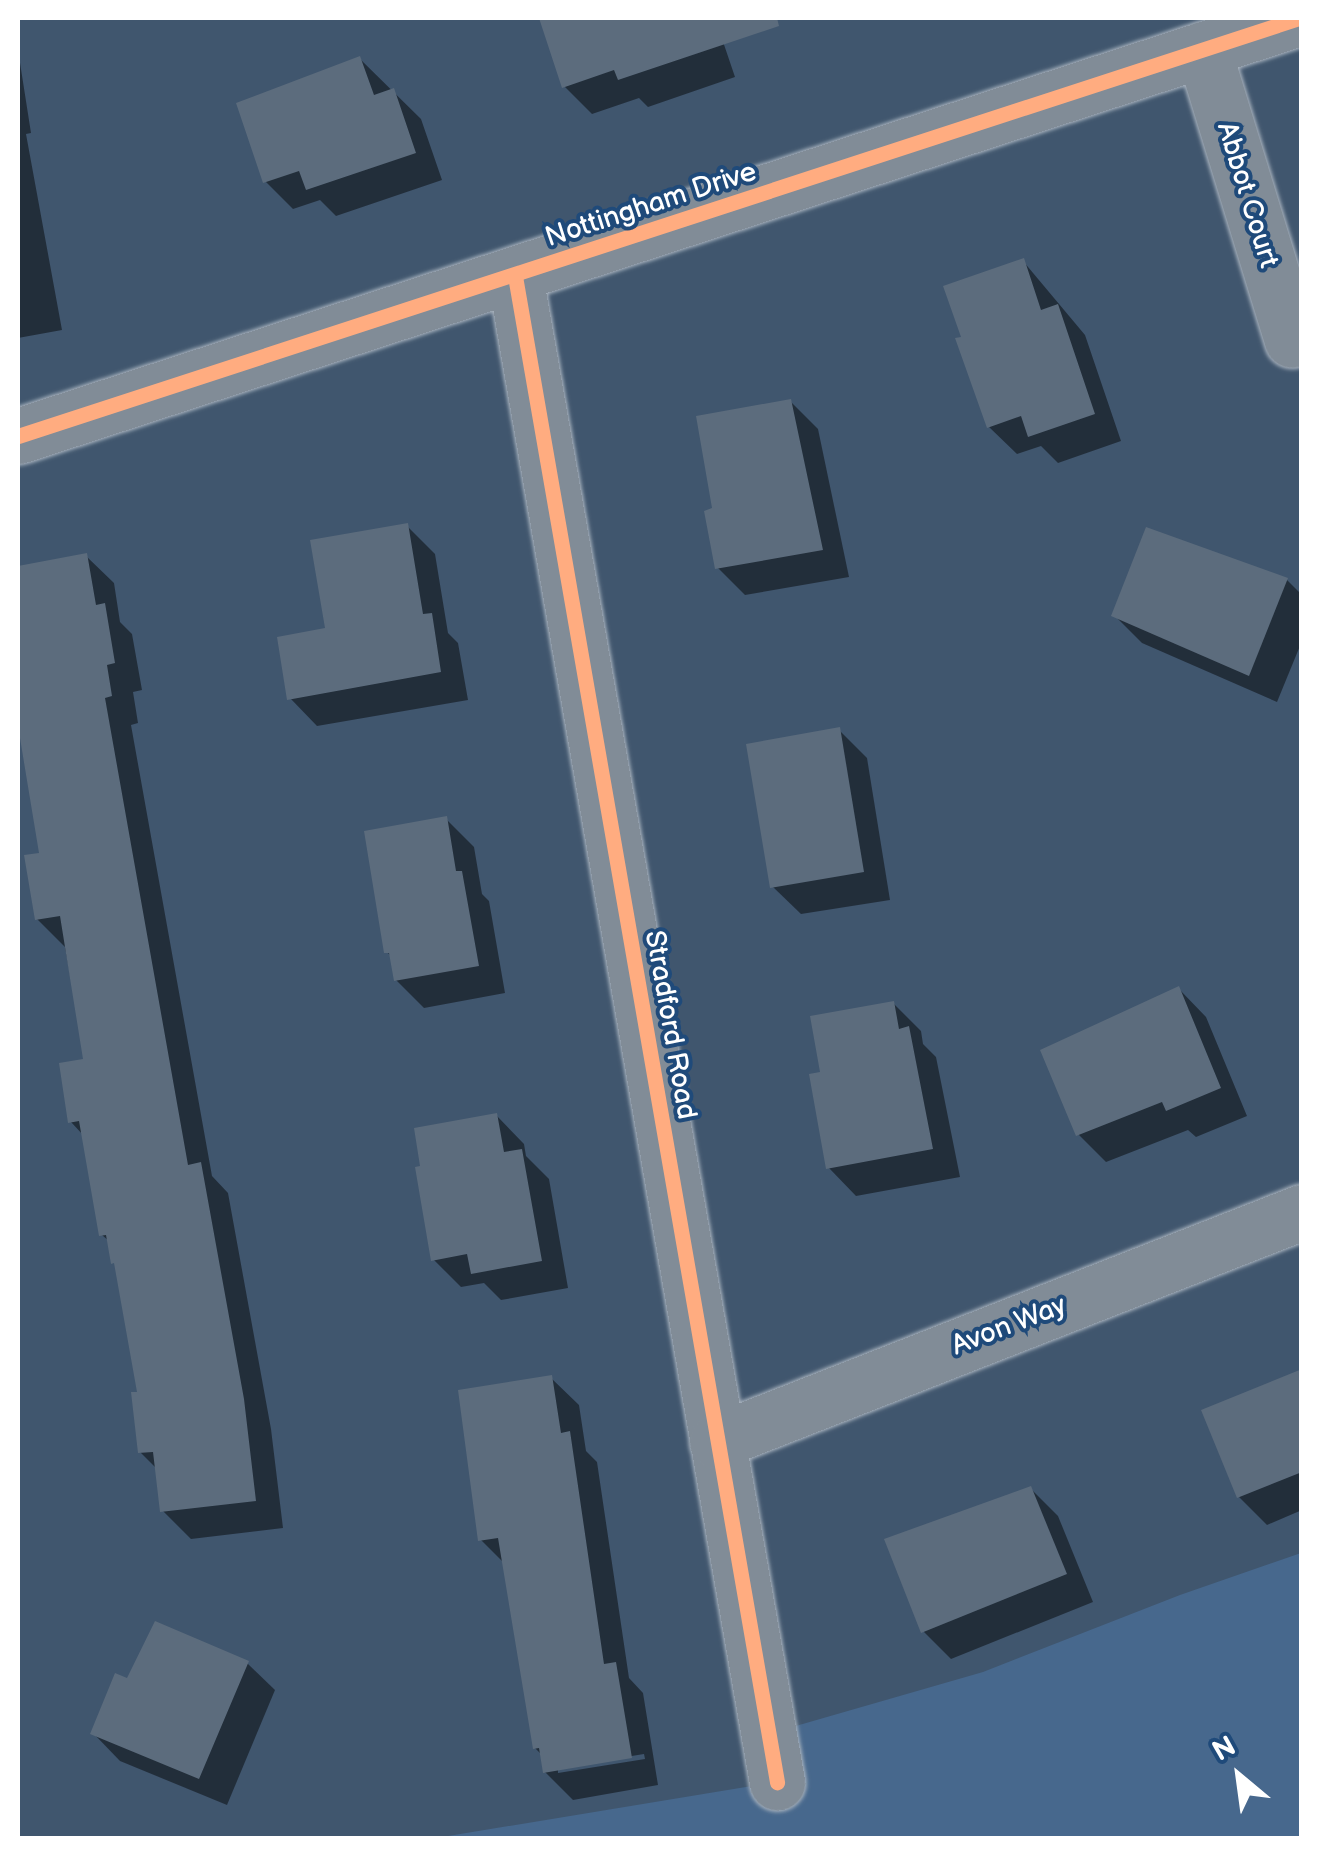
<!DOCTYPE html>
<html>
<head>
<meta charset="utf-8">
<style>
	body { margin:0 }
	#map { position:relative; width:1319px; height:1856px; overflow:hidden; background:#40566e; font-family:"Balsamiq Sans",sans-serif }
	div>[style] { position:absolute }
	.green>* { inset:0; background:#47688d }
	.shadow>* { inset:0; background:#0007 }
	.building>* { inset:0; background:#5c6c7d }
	.roads { filter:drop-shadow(0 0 2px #a9b3be) drop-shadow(0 0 2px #a9b3be) }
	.minor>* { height:55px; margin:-27.5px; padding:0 27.5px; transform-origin:27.5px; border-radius:27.5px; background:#818c97 }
	.cycleway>* { height:15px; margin:-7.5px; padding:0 7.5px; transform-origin:7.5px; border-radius:7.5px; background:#ffac80 }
	span { translate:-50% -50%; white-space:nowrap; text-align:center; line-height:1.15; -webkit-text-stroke:8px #1f4a7a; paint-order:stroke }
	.street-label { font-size:28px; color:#fff }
	.frame { position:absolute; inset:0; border:20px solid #fff; pointer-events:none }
	.north { position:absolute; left:1189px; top:1726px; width:100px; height:100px; -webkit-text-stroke:8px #1f4a7a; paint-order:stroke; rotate:331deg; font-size:28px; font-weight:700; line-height:40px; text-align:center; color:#fff }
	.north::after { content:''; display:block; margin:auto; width:35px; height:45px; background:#fff; clip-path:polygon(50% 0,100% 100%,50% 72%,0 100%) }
</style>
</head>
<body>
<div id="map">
	<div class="green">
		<div style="clip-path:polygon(1301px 1553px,1301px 1838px,436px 1838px,776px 1782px,768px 1734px,983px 1672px,1180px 1595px)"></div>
	</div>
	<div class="shadow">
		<div style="clip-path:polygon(542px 18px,715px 18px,735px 77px,648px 107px,639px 98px,592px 114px,564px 86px)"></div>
		<div style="clip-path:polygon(18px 50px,31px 133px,26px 134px,62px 330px,18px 338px)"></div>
		<div style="clip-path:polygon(360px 59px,421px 119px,442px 180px,336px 216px,320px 200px,293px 209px,265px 181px)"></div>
		<div style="clip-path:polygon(1023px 261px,1085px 335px,1121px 441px,1058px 463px,1041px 446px,1017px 454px,989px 427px)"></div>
		<div style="clip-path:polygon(790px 401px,818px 429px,849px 577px,745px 595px,717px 567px,715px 510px)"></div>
		<div style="clip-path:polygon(407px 526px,435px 554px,448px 633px,458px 643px,468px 700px,317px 726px,290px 698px,328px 630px)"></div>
		<div style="clip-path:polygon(86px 556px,114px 583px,120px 622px,132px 634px,142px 690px,133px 692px,138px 723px,131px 725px,212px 1176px,228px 1193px,271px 1429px,283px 1528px,191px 1539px,163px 1511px,158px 1470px,140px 1452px,140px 1394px,118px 1267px,110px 1242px,102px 1235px,84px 1136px,71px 1122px,86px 1061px,65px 947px,37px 919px,42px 855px,18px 714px,18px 570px)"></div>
		<div style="clip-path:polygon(1287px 580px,1302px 595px,1302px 641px,1277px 702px,1142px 643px,1114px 615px)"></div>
		<div style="clip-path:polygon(839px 730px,867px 758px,890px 900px,801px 914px,773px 887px)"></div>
		<div style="clip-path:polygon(446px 819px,474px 847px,482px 894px,489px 901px,505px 993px,424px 1008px,396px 980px,393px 958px,387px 952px)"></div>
		<div style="clip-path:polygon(1179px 989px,1206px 1017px,1247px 1116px,1196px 1137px,1188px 1130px,1106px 1162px,1078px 1134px)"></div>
		<div style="clip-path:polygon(893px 1003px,921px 1031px,923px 1044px,936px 1057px,960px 1177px,856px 1196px,829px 1168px,823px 1074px)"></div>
		<div style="clip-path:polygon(497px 1116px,524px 1144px,526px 1156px,549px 1179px,568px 1288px,501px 1300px,484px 1283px,461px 1287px,433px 1259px)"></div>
		<div style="clip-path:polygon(1302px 1372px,1302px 1510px,1267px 1525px,1239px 1497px)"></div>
		<div style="clip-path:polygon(evenodd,551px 1378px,579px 1405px,586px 1451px,597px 1462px,629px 1678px,643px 1693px,658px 1785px,573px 1800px,545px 1772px,542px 1755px,535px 1748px,505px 1564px,481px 1540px,551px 1378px,644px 1754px,645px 1759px,558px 1773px,558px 1768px,644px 1754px)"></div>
		<div style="clip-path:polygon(1031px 1489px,1058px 1516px,1093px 1602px,951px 1659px,924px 1632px,887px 1540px)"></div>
		<div style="clip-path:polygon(247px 1663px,275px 1690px,227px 1805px,120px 1761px,93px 1733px,128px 1681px)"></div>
	</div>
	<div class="building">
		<div style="clip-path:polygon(539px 18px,777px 18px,779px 26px,618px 80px,614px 70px,562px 88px)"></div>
		<div style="clip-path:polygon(360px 56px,374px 95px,394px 88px,416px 153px,306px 190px,299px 171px,263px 183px,236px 103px)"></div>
		<div style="clip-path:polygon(1024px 258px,1041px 310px,1058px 304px,1095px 414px,1028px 437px,1021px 416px,987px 428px,955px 338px,961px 337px,943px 286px)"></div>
		<div style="clip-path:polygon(791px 399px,823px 550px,715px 569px,704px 511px,712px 508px,696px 416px)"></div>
		<div style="clip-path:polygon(408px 523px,423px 614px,432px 613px,441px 672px,287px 700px,277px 637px,325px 628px,310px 540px)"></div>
		<div style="clip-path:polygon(1146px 527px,1288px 578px,1249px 676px,1111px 616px)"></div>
		<div style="clip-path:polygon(87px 553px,96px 605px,105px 603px,115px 663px,107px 665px,112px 696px,105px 698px,188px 1165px,201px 1162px,244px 1399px,256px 1501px,160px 1512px,153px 1452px,138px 1453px,131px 1392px,137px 1392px,114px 1263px,111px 1264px,106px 1235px,99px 1236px,79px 1121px,68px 1123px,59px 1063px,83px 1059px,60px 916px,35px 920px,24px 855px,39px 853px,18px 726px,18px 566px)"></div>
		<div style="clip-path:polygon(840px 727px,864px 872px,770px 888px,746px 744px)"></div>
		<div style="clip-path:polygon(447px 816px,456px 871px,462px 871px,479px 966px,394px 981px,389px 953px,384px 953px,364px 831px)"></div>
		<div style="clip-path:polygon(1179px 986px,1221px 1088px,1166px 1111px,1162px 1102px,1076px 1136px,1040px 1050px)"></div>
		<div style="clip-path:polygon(894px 1001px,899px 1029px,909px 1026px,933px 1149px,826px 1169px,809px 1074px,820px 1072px,810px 1016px)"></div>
		<div style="clip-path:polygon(497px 1113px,504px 1152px,522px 1149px,542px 1261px,471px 1274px,467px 1254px,431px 1261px,415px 1167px,420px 1166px,414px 1128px)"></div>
		<div style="clip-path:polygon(1302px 1369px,1302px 1472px,1237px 1498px,1201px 1410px)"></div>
		<div style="clip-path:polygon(552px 1375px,561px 1433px,570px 1431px,604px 1664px,616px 1662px,632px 1758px,543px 1773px,539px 1748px,533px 1749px,498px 1538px,478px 1541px,458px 1390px)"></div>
		<div style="clip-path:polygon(1031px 1486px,1067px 1574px,921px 1633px,884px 1539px)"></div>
		<div style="clip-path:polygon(155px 1621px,249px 1661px,199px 1779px,90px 1734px,115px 1673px,127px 1678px)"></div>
	</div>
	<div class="roads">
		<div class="minor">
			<div style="left:1203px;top:49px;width:304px;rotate:73deg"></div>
			<div style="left:515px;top:276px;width:1529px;rotate:80.13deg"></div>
			<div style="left:18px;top:436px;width:1347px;rotate:-18.07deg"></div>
			<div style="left:717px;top:1441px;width:628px;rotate:-21.38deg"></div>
		</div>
	</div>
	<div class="cycleway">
		<div style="left:515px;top:276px;width:1529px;rotate:80.13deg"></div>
		<div style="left:18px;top:436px;width:1347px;rotate:-18.07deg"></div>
	</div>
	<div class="street-label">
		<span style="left:1247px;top:195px;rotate:73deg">Abbot Court</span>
		<span style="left:651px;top:205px;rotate:-18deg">Nottingham Drive</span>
		<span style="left:670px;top:1025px;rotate:80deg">Stradford Road</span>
		<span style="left:1009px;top:1326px;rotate:-21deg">Avon Way</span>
	</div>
	<div class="frame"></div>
	<div class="north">N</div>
</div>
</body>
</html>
